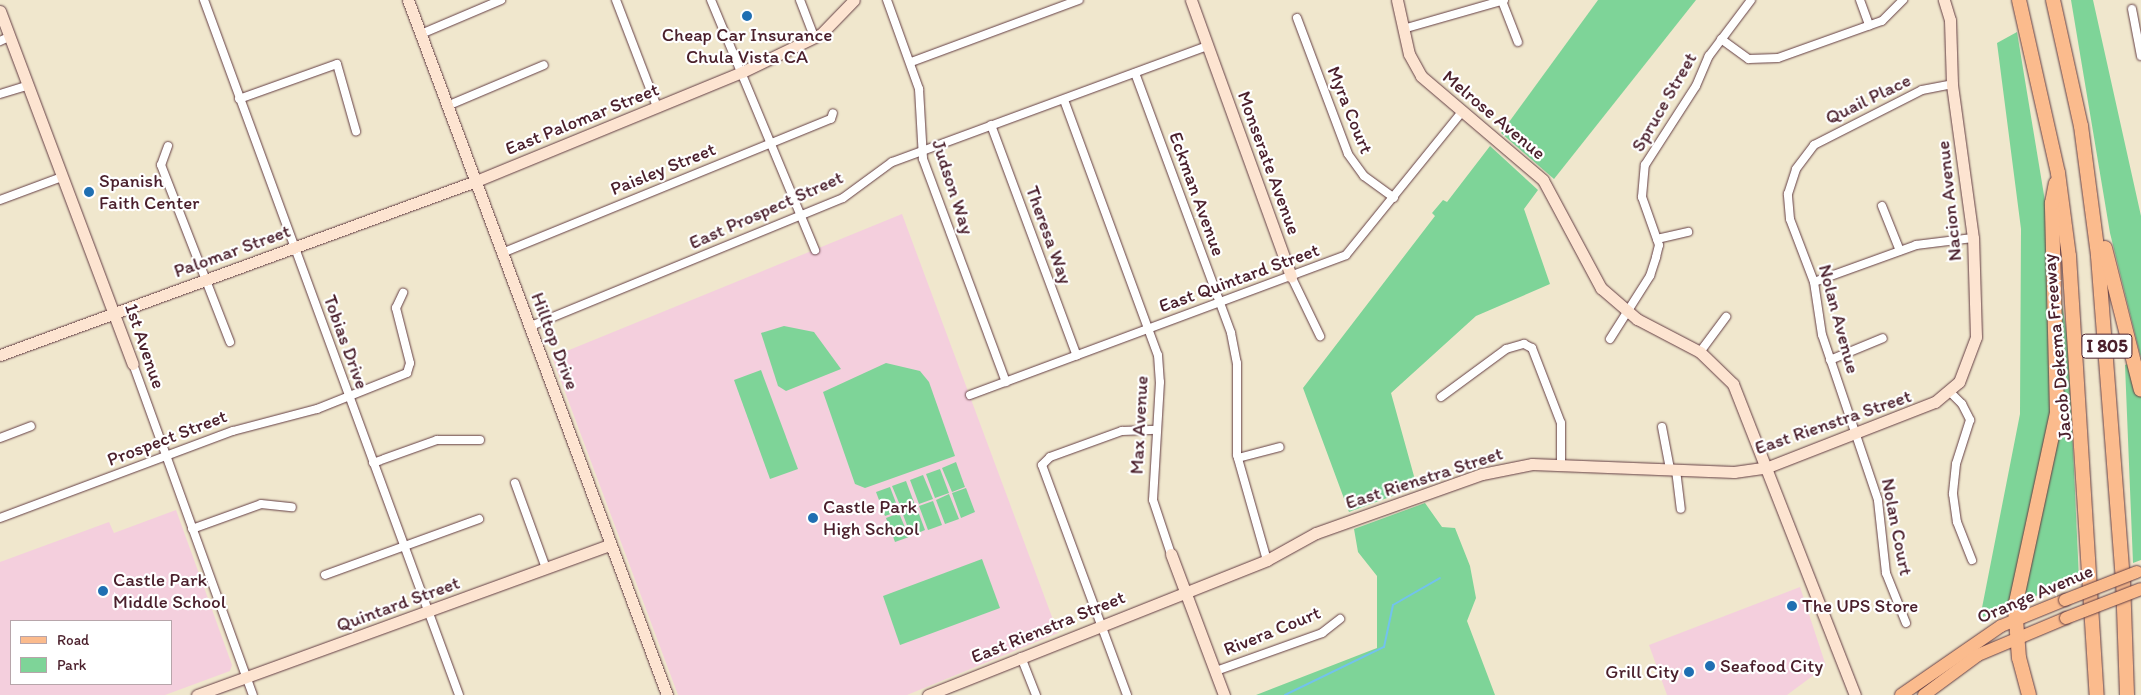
<!DOCTYPE html>
<html>
<head>
<meta charset="utf-8">
<style>
	body { margin:0 }
	#map { position:relative; width:2141px; height:695px; overflow:hidden; background:#f0e7cd; font-family:Itim,sans-serif }
	div>[style] { position:absolute }
	.built>* { inset:0; background:#f4cfdd }
	.green>* { inset:0; background:#7ed498 }
	.stream>* { height:2px; margin:-1px; padding:0 1px; transform-origin:1px; border-radius:1px; background:#72c2ed }
	.roads { filter:drop-shadow(0 0 1px #633d43) drop-shadow(0 0 1px #633d43) }
	.street>* { height:8px; margin:-4px; padding:0 4px; transform-origin:4px; border-radius:4px; background:#fff }
	.secondary>* { height:11px; margin:-5.5px; padding:0 5.5px; transform-origin:5.5px; border-radius:5.5px; background:#fde4d1 }
	.primary>* { height:12px; margin:-6px; padding:0 6px; transform-origin:6px; border-radius:6px; background:#fbbb8d }
	.highway>* { height:14px; margin:-7px; padding:0 7px; transform-origin:7px; border-radius:7px; background:#fbbb8d }
	.bridges { filter:drop-shadow(0 0 1px #633d43) drop-shadow(0 0 1px #633d43) }
	.primary-bridge>* { height:12px; margin:-6px; padding:0 6px; transform-origin:6px; border-radius:6px; background:#fbbb8d }
	.dots>* { width:14px; height:14px; translate:-50% -50%; box-sizing:border-box; border:2px solid #fff; border-radius:50% }
	span { translate:-50% -50%; white-space:nowrap; text-align:center; line-height:1.15; -webkit-text-stroke:4.5px #fff; paint-order:stroke }
	.shield-label span { padding:1px 4px; background:#fff; border:1px solid; border-radius:4px; -webkit-text-stroke-width:0 }
	.shield-label { font-size:18px; color:#4a1f2b; font-weight:700 }
	.poi-label { font-size:19px; color:#4a1f2b }
	.left { translate:0 -50%; text-align:left }
	.right { translate:-100% -50%; text-align:right }
	.street-label { font-size:19px; color:#4a1f2b }
	.legend { position:absolute; left:10px; top:620px; width:162px; height:65px; box-sizing:border-box; background:#fff; border:1px solid #b7a5aa; margin:0; padding:6px 9px; list-style:none; font-size:15px; color:#4a1f2b }
	.legend li { display:flex; align-items:center; gap:10px; height:25px }
	.legend b { width:25px; border:1px solid #b7a5aa }
</style>
</head>
<body>
<div id="map">
	<div class="built">
		<div style="clip-path:polygon(902px 214px,1058px 633px,907px 695px,678px 695px,552px 357px)"></div>
		<div style="clip-path:polygon(evenodd,176px 510px,232px 665px,230px 671px,165px 695px,0 695px,0 562px,109px 522px,114px 533px,176px 510px,11px 621px,171px 621px,171px 684px,11px 684px,11px 621px)"></div>
		<div style="clip-path:polygon(1800px 587px,1826px 666px,1787px 695px,1667px 695px,1649px 645px)"></div>
	</div>
	<div class="green">
		<div style="clip-path:polygon(1598px 0,1696px 0,1554px 179px,1501px 133px)"></div>
		<div style="clip-path:polygon(2071px 0,2093px 0,2141px 216px,2141px 560px,2133px 563px,2125px 365px,2141px 358px,2110px 233px)"></div>
		<div style="clip-path:polygon(2017px 32px,2068px 340px,2079px 579px,1980px 618px,2020px 414px,2021px 229px,1997px 43px)"></div>
		<div style="clip-path:polygon(1490px 146px,1538px 190px,1524px 209px,1550px 284px,1476px 316px,1391px 393px,1417px 487px,1349px 512px,1303px 388px,1435px 216px,1432px 213px,1443px 200px,1447px 202px)"></div>
		<div style="clip-path:polygon(784px 326px,814px 332px,841px 369px,786px 391px,778px 386px,761px 333px)"></div>
		<div style="clip-path:polygon(886px 363px,920px 371px,929px 382px,955px 456px,865px 488px,855px 484px,823px 392px)"></div>
		<div style="clip-path:polygon(761px 370px,798px 469px,770px 479px,734px 380px)"></div>
		<div style="clip-path:polygon(956px 462px,965px 487px,952px 492px,942px 468px)"></div>
		<div style="clip-path:polygon(940px 469px,949px 493px,935px 498px,926px 474px)"></div>
		<div style="clip-path:polygon(923px 475px,933px 499px,919px 504px,910px 480px)"></div>
		<div style="clip-path:polygon(906px 481px,915px 505px,902px 510px,892px 486px)"></div>
		<div style="clip-path:polygon(890px 487px,899px 511px,885px 516px,876px 492px)"></div>
		<div style="clip-path:polygon(966px 488px,975px 512px,961px 518px,952px 493px)"></div>
		<div style="clip-path:polygon(949px 494px,959px 519px,945px 524px,936px 500px)"></div>
		<div style="clip-path:polygon(933px 501px,942px 525px,928px 530px,919px 506px)"></div>
		<div style="clip-path:polygon(1425px 503px,1442px 527px,1455px 528px,1470px 566px,1476px 598px,1467px 621px,1495px 695px,1256px 695px,1377px 648px,1377px 576px,1358px 552px,1354px 529px)"></div>
		<div style="clip-path:polygon(916px 506px,925px 530px,911px 536px,902px 512px)"></div>
		<div style="clip-path:polygon(899px 513px,909px 537px,895px 542px,886px 518px)"></div>
		<div style="clip-path:polygon(982px 559px,1000px 608px,900px 645px,883px 596px)"></div>
	</div>
	<div class="stream">
		<div style="left:1285px;top:695px;width:110px;rotate:-25.9deg"></div>
		<div style="left:1384px;top:647px;width:43px;rotate:-77.9deg"></div>
		<div style="left:1393px;top:605px;width:54px;rotate:-29.9deg"></div>
	</div>
	<div class="roads">
		<div class="street">
			<div style="left:204px;top:0;width:740px;rotate:69.85deg"></div>
			<div style="left:616px;top:0;width:115px;rotate:69deg"></div>
			<div style="left:711px;top:0;width:271px;rotate:67.4deg"></div>
			<div style="left:800px;top:0;width:40px;rotate:69deg"></div>
			<div style="left:887px;top:0;width:95px;rotate:70.2deg"></div>
			<div style="left:919px;top:89px;width:70px;rotate:86.7deg"></div>
			<div style="left:923px;top:159px;width:238px;rotate:69.6deg"></div>
			<div style="left:1860px;top:0;width:27px;rotate:70deg"></div>
			<div style="left:1502px;top:1px;width:44px;rotate:68.7deg"></div>
			<div style="left:2132px;top:9px;width:48px;rotate:79.2deg"></div>
			<div style="left:1297px;top:18px;width:145px;rotate:69.4deg"></div>
			<div style="left:1348px;top:154px;width:27px;rotate:54deg"></div>
			<div style="left:1364px;top:176px;width:37px;rotate:36deg"></div>
			<div style="left:1403px;top:29px;width:105px;rotate:-16deg"></div>
			<div style="left:421px;top:34px;width:87px;rotate:-23deg"></div>
			<div style="left:1721px;top:39px;width:34px;rotate:36deg"></div>
			<div style="left:1749px;top:59px;width:29px;rotate:-2deg"></div>
			<div style="left:1778px;top:58px;width:110px;rotate:-19.6deg"></div>
			<div style="left:1882px;top:21px;width:30px;rotate:-45deg"></div>
			<div style="left:0;top:41px;width:10px;rotate:-24deg"></div>
			<div style="left:911px;top:62px;width:179px;rotate:-20.3deg"></div>
			<div style="left:1135px;top:73px;width:277px;rotate:69.7deg"></div>
			<div style="left:1231px;top:333px;width:31px;rotate:79deg"></div>
			<div style="left:1237px;top:363px;width:92px;rotate:90deg"></div>
			<div style="left:1237px;top:455px;width:109px;rotate:74.1deg"></div>
			<div style="left:0;top:94px;width:27px;rotate:-17deg"></div>
			<div style="left:239px;top:99px;width:104px;rotate:-19.7deg"></div>
			<div style="left:337px;top:64px;width:70px;rotate:74.2deg"></div>
			<div style="left:1064px;top:100px;width:272px;rotate:69.8deg"></div>
			<div style="left:1158px;top:355px;width:27px;rotate:86deg"></div>
			<div style="left:1160px;top:382px;width:118px;rotate:93.4deg"></div>
			<div style="left:1153px;top:500px;width:57px;rotate:71.6deg"></div>
			<div style="left:447px;top:106px;width:105px;rotate:-22.9deg"></div>
			<div style="left:991px;top:125px;width:246px;rotate:69.6deg"></div>
			<div style="left:168px;top:146px;width:20px;rotate:110deg"></div>
			<div style="left:161px;top:165px;width:190px;rotate:68.7deg"></div>
			<div style="left:0;top:200px;width:66px;rotate:-20.4deg"></div>
			<div style="left:1882px;top:206px;width:48px;rotate:68.2deg"></div>
			<div style="left:1657px;top:239px;width:32px;rotate:-13deg"></div>
			<div style="left:502px;top:253px;width:355px;rotate:-22.2deg"></div>
			<div style="left:831px;top:119px;width:6px;rotate:-72deg"></div>
			<div style="left:1291px;top:276px;width:67px;rotate:64.2deg"></div>
			<div style="left:1814px;top:282px;width:109px;rotate:-19.9deg"></div>
			<div style="left:1916px;top:245px;width:57px;rotate:-7deg"></div>
			<div style="left:531px;top:326px;width:337px;rotate:-22.3deg"></div>
			<div style="left:843px;top:198px;width:61px;rotate:-36.3deg"></div>
			<div style="left:892px;top:162px;width:337px;rotate:-20.2deg"></div>
			<div style="left:1610px;top:339px;width:75px;rotate:-57.6deg"></div>
			<div style="left:1650px;top:276px;width:20px;rotate:-72deg"></div>
			<div style="left:1656px;top:257px;width:12px;rotate:-76deg"></div>
			<div style="left:1659px;top:245px;width:51px;rotate:-109.5deg"></div>
			<div style="left:1642px;top:197px;width:32px;rotate:-85deg"></div>
			<div style="left:1645px;top:165px;width:94px;rotate:-57.2deg"></div>
			<div style="left:1696px;top:86px;width:33px;rotate:-67deg"></div>
			<div style="left:1709px;top:56px;width:70px;rotate:-53.1deg"></div>
			<div style="left:1700px;top:352px;width:44px;rotate:-53.4deg"></div>
			<div style="left:1830px;top:360px;width:57px;rotate:-22.5deg"></div>
			<div style="left:133px;top:364px;width:352px;rotate:70.1deg"></div>
			<div style="left:1950px;top:392px;width:17px;rotate:45deg"></div>
			<div style="left:1962px;top:404px;width:18px;rotate:63deg"></div>
			<div style="left:1970px;top:420px;width:46px;rotate:107.7deg"></div>
			<div style="left:1956px;top:464px;width:30px;rotate:96deg"></div>
			<div style="left:1953px;top:494px;width:28px;rotate:82deg"></div>
			<div style="left:1957px;top:522px;width:41px;rotate:68.5deg"></div>
			<div style="left:970px;top:395px;width:401px;rotate:-20.4deg"></div>
			<div style="left:1346px;top:255px;width:184px;rotate:-51deg"></div>
			<div style="left:1441px;top:397px;width:81px;rotate:-36.4deg"></div>
			<div style="left:1506px;top:349px;width:19px;rotate:-16deg"></div>
			<div style="left:1524px;top:344px;width:9px;rotate:27deg"></div>
			<div style="left:1532px;top:348px;width:80px;rotate:68.9deg"></div>
			<div style="left:1561px;top:423px;width:41px;rotate:90deg"></div>
			<div style="left:1662px;top:427px;width:43px;rotate:79.2deg"></div>
			<div style="left:0;top:438px;width:33px;rotate:-21deg"></div>
			<div style="left:1238px;top:458px;width:43px;rotate:-14.7deg"></div>
			<div style="left:373px;top:463px;width:68px;rotate:-19.8deg"></div>
			<div style="left:437px;top:440px;width:43px"></div>
			<div style="left:1676px;top:470px;width:39px;rotate:83deg"></div>
			<div style="left:515px;top:483px;width:90px;rotate:70deg"></div>
			<div style="left:0;top:518px;width:249px;rotate:-20.5deg"></div>
			<div style="left:233px;top:431px;width:87px;rotate:-14.7deg"></div>
			<div style="left:317px;top:409px;width:97px;rotate:-21.8deg"></div>
			<div style="left:407px;top:373px;width:10px;rotate:-73deg"></div>
			<div style="left:410px;top:363px;width:57px;rotate:-104.3deg"></div>
			<div style="left:396px;top:308px;width:17px;rotate:-65deg"></div>
			<div style="left:192px;top:529px;width:73px;rotate:-19.9deg"></div>
			<div style="left:261px;top:504px;width:31px;rotate:6deg"></div>
			<div style="left:325px;top:575px;width:164px;rotate:-20deg"></div>
			<div style="left:1906px;top:623px;width:54px;rotate:-111.8deg"></div>
			<div style="left:1886px;top:573px;width:73px;rotate:-96.3deg"></div>
			<div style="left:1878px;top:500px;width:174px;rotate:-108.7deg"></div>
			<div style="left:1822px;top:335px;width:54px;rotate:-98.6deg"></div>
			<div style="left:1814px;top:282px;width:67px;rotate:-110.9deg"></div>
			<div style="left:1790px;top:219px;width:25px;rotate:-95deg"></div>
			<div style="left:1788px;top:194px;width:26px;rotate:-72deg"></div>
			<div style="left:1796px;top:169px;width:30px;rotate:-53deg"></div>
			<div style="left:1814px;top:145px;width:121px;rotate:-27deg"></div>
			<div style="left:1922px;top:90px;width:31px;rotate:-11deg"></div>
			<div style="left:1021px;top:657px;width:41px;rotate:68.5deg"></div>
			<div style="left:1216px;top:671px;width:113px;rotate:-19.7deg"></div>
			<div style="left:1322px;top:633px;width:23px;rotate:-38deg"></div>
			<div style="left:1127px;top:695px;width:245px;rotate:-110.3deg"></div>
			<div style="left:1042px;top:465px;width:11px;rotate:-45deg"></div>
			<div style="left:1050px;top:457px;width:77px;rotate:-19.9deg"></div>
			<div style="left:1122px;top:431px;width:35px;rotate:-2deg"></div>
		</div>
		<div class="secondary">
			<div style="left:408px;top:0;width:742px;rotate:69.56deg"></div>
			<div style="left:1191px;top:0;width:294px;rotate:70.1deg"></div>
			<div style="left:1397px;top:0;width:55px;rotate:77.5deg"></div>
			<div style="left:1409px;top:54px;width:25px;rotate:61deg"></div>
			<div style="left:1421px;top:76px;width:160px;rotate:40.4deg"></div>
			<div style="left:1543px;top:180px;width:123px;rotate:61.8deg"></div>
			<div style="left:1601px;top:288px;width:48px;rotate:40.7deg"></div>
			<div style="left:1637px;top:319px;width:71px;rotate:27.6deg"></div>
			<div style="left:1700px;top:352px;width:46px;rotate:44.1deg"></div>
			<div style="left:1733px;top:384px;width:334px;rotate:68.6deg"></div>
			<div style="left:0;top:11px;width:377px;rotate:69.4deg"></div>
			<div style="left:0;top:355px;width:507px;rotate:-20.08deg"></div>
			<div style="left:476px;top:181px;width:287px;rotate:-22.3deg"></div>
			<div style="left:742px;top:72px;width:88px;rotate:-25.7deg"></div>
			<div style="left:821px;top:34px;width:47px;rotate:-45.9deg"></div>
			<div style="left:1171px;top:554px;width:151px;rotate:69.4deg"></div>
			<div style="left:197px;top:695px;width:439px;rotate:-20deg"></div>
			<div style="left:928px;top:695px;width:365px;rotate:-21.7deg"></div>
			<div style="left:1267px;top:560px;width:56px;rotate:-28.9deg"></div>
			<div style="left:1316px;top:533px;width:176px;rotate:-19.6deg"></div>
			<div style="left:1482px;top:474px;width:51px;rotate:-11.3deg"></div>
			<div style="left:1532px;top:464px;width:202px;rotate:2.3deg"></div>
			<div style="left:1734px;top:472px;width:34px;rotate:-8deg"></div>
			<div style="left:1768px;top:467px;width:179px;rotate:-21.3deg"></div>
			<div style="left:1935px;top:402px;width:31px;rotate:-40deg"></div>
			<div style="left:1959px;top:382px;width:48px;rotate:-69.3deg"></div>
			<div style="left:1976px;top:337px;width:99px;rotate:-91.7deg"></div>
			<div style="left:1973px;top:238px;width:155px;rotate:-97.8deg"></div>
			<div style="left:1952px;top:84px;width:64px;rotate:-91.8deg"></div>
			<div style="left:1950px;top:20px;width:21px;rotate:-107deg"></div>
		</div>
		<div class="primary">
			<div style="left:1901px;top:695px;width:121px;rotate:-34.6deg"></div>
			<div style="left:2001px;top:626px;width:69px;rotate:-22.1deg"></div>
			<div style="left:1924px;top:695px;width:67px;rotate:-36.5deg"></div>
			<div style="left:1978px;top:655px;width:95px;rotate:-22.8deg"></div>
		</div>
		<div class="highway">
			<div style="left:2019px;top:0;width:177px;rotate:77.3deg"></div>
			<div style="left:2058px;top:173px;width:84px;rotate:82.5deg"></div>
			<div style="left:2069px;top:256px;width:440px;rotate:86.4deg"></div>
			<div style="left:2053px;top:0;width:129px;rotate:77.5deg"></div>
			<div style="left:2081px;top:126px;width:131px;rotate:82.5deg"></div>
			<div style="left:2098px;top:256px;width:325px;rotate:85.6deg"></div>
			<div style="left:2123px;top:580px;width:115px;rotate:88deg"></div>
			<div style="left:2105px;top:248px;width:146px;rotate:75.8deg"></div>
			<div style="left:2029px;top:695px;width:38px;rotate:-105deg"></div>
			<div style="left:2019px;top:658px;width:51px;rotate:-94.5deg"></div>
			<div style="left:2015px;top:607px;width:198px;rotate:-77.8deg"></div>
			<div style="left:2057px;top:413px;width:210px;rotate:-91.4deg"></div>
			<div style="left:2052px;top:203px;width:20px;rotate:-79deg"></div>
		</div>
	</div>
	<div class="bridges">
		<div class="primary-bridge">
			<div style="left:2065px;top:600px;width:77px;rotate:-21.3deg"></div>
			<div style="left:2066px;top:618px;width:80px;rotate:-21.1deg"></div>
		</div>
	</div>
	<div class="dots">
		<div style="left:747px;top:16px;background:#1f6fb2"></div>
		<div style="left:89px;top:192px;background:#1f6fb2"></div>
		<div style="left:813px;top:518px;background:#1f6fb2"></div>
		<div style="left:103px;top:591px;background:#1f6fb2"></div>
		<div style="left:1792px;top:606px;background:#1f6fb2"></div>
		<div style="left:1710px;top:666px;background:#1f6fb2"></div>
		<div style="left:1689px;top:672px;background:#1f6fb2"></div>
	</div>
	<div class="shield-label">
		<span style="left:2107px;top:346px">I 805</span>
	</div>
	<div class="poi-label">
		<span style="left:747px;top:46px">Cheap Car Insurance<br>Chula Vista CA</span>
		<span class="left" style="left:99px;top:192px">Spanish<br>Faith Center</span>
		<span class="left" style="left:823px;top:518px">Castle Park<br>High School</span>
		<span class="left" style="left:113px;top:591px">Castle Park<br>Middle School</span>
		<span class="left" style="left:1802px;top:606px">The UPS Store</span>
		<span class="left" style="left:1720px;top:666px">Seafood City</span>
		<span class="right" style="left:1679px;top:672px">Grill City</span>
	</div>
	<div class="street-label">
		<span style="left:1868px;top:99px;rotate:-26deg">Quail Place</span>
		<span style="left:1664px;top:102px;rotate:-60deg">Spruce Street</span>
		<span style="left:1350px;top:110px;rotate:68deg">Myra Court</span>
		<span style="left:1494px;top:115px;rotate:40deg">Melrose Avenue</span>
		<span style="left:582px;top:119px;rotate:-22deg">East Palomar Street</span>
		<span style="left:1269px;top:163px;rotate:70deg">Monserate Avenue</span>
		<span style="left:663px;top:169px;rotate:-22deg">Paisley Street</span>
		<span style="left:953px;top:187px;rotate:72deg">Judson Way</span>
		<span style="left:1197px;top:194px;rotate:70deg">Eckman Avenue</span>
		<span style="left:1949px;top:201px;rotate:-96deg">Nacion Avenue</span>
		<span style="left:766px;top:210px;rotate:-24deg">East Prospect Street</span>
		<span style="left:1049px;top:235px;rotate:70deg">Theresa Way</span>
		<span style="left:232px;top:251px;rotate:-20deg">Palomar Street</span>
		<span style="left:1239px;top:278px;rotate:-20deg">East Quintard Street</span>
		<span style="left:1839px;top:319px;rotate:75deg">Nolan Avenue</span>
		<span style="left:555px;top:341px;rotate:69deg">Hilltop Drive</span>
		<span style="left:346px;top:342px;rotate:70deg">Tobias Drive</span>
		<span style="left:145px;top:346px;rotate:71deg">1st Avenue</span>
		<span style="left:2057px;top:347px;rotate:-95deg">Jacob Dekema Freeway</span>
		<span style="left:1833px;top:422px;rotate:-19deg">East Rienstra Street</span>
		<span style="left:1139px;top:425px;rotate:-87deg">Max Avenue</span>
		<span style="left:167px;top:438px;rotate:-21deg">Prospect Street</span>
		<span style="left:1424px;top:478px;rotate:-18deg">East Rienstra Street</span>
		<span style="left:1897px;top:527px;rotate:79deg">Nolan Court</span>
		<span style="left:2035px;top:594px;rotate:-23deg">Orange Avenue</span>
		<span style="left:398px;top:604px;rotate:-20deg">Quintard Street</span>
		<span style="left:1048px;top:627px;rotate:-22deg">East Rienstra Street</span>
		<span style="left:1272px;top:631px;rotate:-22deg">Rivera Court</span>
	</div>
	<ul class="legend">
	<li><b style="height:6px;background:#fbbb8d"></b>Road</li>
	<li><b style="height:14px;background:#7ed498"></b>Park</li>
	</ul>
</div>
</body>
</html>
